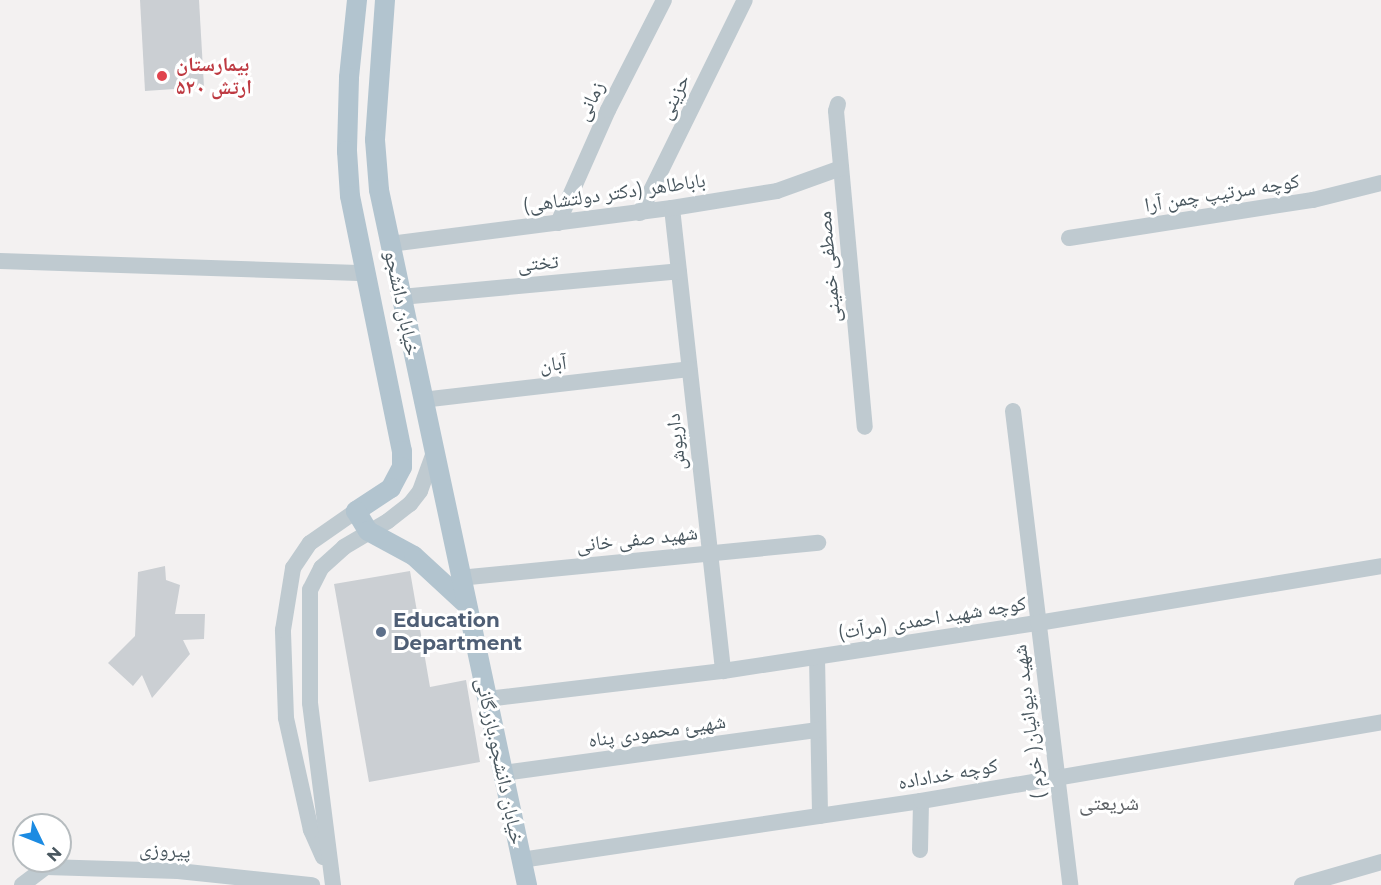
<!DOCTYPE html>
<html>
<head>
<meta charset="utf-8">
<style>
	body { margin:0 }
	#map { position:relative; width:1381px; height:885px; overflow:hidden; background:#f3f1f1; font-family:Montserrat,"Noto Naskh Arabic",sans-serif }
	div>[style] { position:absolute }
	.building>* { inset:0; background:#cbcfd3 }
	.minor>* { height:16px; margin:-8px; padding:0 8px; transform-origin:8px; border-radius:8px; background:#bfcad0 }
	.major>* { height:20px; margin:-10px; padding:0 10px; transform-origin:10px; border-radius:10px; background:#b2c4cf }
	.dots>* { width:16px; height:16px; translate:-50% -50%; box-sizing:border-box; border:3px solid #fff; border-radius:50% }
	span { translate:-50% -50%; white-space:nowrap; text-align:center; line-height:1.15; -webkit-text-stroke:6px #fff; paint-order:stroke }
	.health-label { font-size:20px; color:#be3a42; font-weight:700 }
	.left { translate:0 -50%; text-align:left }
	.street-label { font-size:20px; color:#49575f }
	.service-label { font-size:20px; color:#4e5e75; font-weight:700 }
	.neighbourhood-label { font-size:21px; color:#5e6266 }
	.north { position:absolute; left:12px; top:813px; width:60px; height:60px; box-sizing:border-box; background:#fff; border:2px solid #b6bcbf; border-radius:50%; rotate:133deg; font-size:16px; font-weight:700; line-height:24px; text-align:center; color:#49575f }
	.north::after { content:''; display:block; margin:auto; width:21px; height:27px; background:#1c8be2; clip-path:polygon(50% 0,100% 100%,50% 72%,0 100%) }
</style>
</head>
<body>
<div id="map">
	<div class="building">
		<div style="clip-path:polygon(140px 0,199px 0,204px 87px,145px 91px)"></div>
		<div style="clip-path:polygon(165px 566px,166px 580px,180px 585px,175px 614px,205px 614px,204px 639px,183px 640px,190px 654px,152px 698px,142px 675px,133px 686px,108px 663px,135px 636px,138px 572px)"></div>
		<div style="clip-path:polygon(410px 571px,430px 687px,466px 680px,480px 762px,369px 782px,334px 584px)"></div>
	</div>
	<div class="minor">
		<div style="left:838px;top:104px;width:7px;rotate:106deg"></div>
		<div style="left:836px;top:111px;width:317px;rotate:84.8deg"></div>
		<div style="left:672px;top:208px;width:466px;rotate:83.7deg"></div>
		<div style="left:640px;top:213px;width:237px;rotate:-63.8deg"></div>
		<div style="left:558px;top:223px;width:124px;rotate:-66.1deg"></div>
		<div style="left:608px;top:110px;width:123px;rotate:-63deg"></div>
		<div style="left:1069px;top:238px;width:247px;rotate:-8.9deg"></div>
		<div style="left:1313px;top:200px;width:70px;rotate:-14deg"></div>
		<div style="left:390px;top:244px;width:284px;rotate:-7.3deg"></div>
		<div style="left:672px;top:208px;width:106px;rotate:-9.2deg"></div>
		<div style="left:777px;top:191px;width:68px;rotate:-19.8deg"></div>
		<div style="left:0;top:261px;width:366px;rotate:1.9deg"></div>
		<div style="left:401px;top:297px;width:279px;rotate:-5.3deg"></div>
		<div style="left:422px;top:400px;width:269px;rotate:-6.6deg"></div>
		<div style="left:1013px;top:411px;width:477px;rotate:83.1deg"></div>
		<div style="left:459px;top:578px;width:361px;rotate:-5.6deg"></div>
		<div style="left:817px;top:657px;width:159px;rotate:88.9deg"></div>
		<div style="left:487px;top:699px;width:238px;rotate:-6.8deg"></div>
		<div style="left:723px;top:671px;width:319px;rotate:-8.7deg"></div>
		<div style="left:1038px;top:623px;width:348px;rotate:-9.4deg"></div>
		<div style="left:503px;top:773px;width:318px;rotate:-7.8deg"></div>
		<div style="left:920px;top:850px;width:49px;rotate:-88.8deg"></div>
		<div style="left:323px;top:857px;width:30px;rotate:-114deg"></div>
		<div style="left:311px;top:830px;width:115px;rotate:-102.6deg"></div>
		<div style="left:286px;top:718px;width:88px;rotate:-92deg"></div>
		<div style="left:283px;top:630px;width:63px;rotate:-80.8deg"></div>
		<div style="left:293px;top:568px;width:30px;rotate:-56deg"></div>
		<div style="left:310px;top:543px;width:56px;rotate:-34.8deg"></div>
		<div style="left:521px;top:860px;width:404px;rotate:-8.4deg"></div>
		<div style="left:921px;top:801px;width:467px;rotate:-9.7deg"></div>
		<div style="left:22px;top:885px;width:30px;rotate:-37deg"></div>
		<div style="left:46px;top:867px;width:132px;rotate:1.7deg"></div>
		<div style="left:178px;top:871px;width:135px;rotate:6deg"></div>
		<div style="left:333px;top:885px;width:183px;rotate:-97.2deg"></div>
		<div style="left:310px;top:703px;width:113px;rotate:-90deg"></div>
		<div style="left:310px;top:590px;width:25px;rotate:-63deg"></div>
		<div style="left:321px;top:568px;width:31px;rotate:-42deg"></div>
		<div style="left:344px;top:547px;width:51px;rotate:-30.6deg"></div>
		<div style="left:388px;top:521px;width:28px;rotate:-38deg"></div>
		<div style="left:410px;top:504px;width:16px;rotate:-52deg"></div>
		<div style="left:420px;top:491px;width:38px;rotate:-70deg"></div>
		<div style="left:1302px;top:885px;width:82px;rotate:-16.2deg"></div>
	</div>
	<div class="major">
		<div style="left:357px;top:0;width:78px;rotate:95.9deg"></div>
		<div style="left:349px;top:78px;width:73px;rotate:91.6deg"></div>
		<div style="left:347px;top:151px;width:45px;rotate:86.2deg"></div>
		<div style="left:350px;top:196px;width:260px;rotate:78.5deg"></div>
		<div style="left:402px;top:451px;width:16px;rotate:90deg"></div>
		<div style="left:402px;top:467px;width:24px;rotate:118deg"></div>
		<div style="left:391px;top:488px;width:42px;rotate:146.7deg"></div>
		<div style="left:356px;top:511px;width:23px;rotate:59deg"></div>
		<div style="left:368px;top:531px;width:52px;rotate:28.5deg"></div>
		<div style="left:414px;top:556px;width:68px;rotate:42.6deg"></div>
		<div style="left:385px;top:0;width:140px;rotate:94.1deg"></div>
		<div style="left:375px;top:140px;width:50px;rotate:85.4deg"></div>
		<div style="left:379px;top:190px;width:711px;rotate:77.98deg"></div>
	</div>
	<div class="dots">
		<div style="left:162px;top:76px;background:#e0444e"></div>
		<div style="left:381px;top:632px;background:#5c6f8a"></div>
	</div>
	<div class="health-label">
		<span class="left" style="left:176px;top:76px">بیمارستان<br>۵۲۰ ارتش</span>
	</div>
	<div class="street-label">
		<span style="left:674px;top:97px;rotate:-64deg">حزینی</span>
		<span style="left:590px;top:101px;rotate:-64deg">زمانی</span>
		<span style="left:614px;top:193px;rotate:-8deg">باباطاهر (دکتر دولتشاهی)</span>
		<span style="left:1222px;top:193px;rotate:-9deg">کوچه سرتیپ چمن آرا</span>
		<span style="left:538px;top:263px;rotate:-5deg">تختی</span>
		<span style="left:829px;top:267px;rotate:-95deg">مصطفی خمینی</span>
		<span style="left:402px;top:303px;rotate:78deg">خیابان دانشجو</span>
		<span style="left:553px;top:364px;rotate:-7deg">آبان</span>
		<span style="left:676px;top:442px;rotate:-96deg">داریوش</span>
		<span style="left:637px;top:539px;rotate:-6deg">شهید صفی خانی</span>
		<span style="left:932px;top:618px;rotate:-9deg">کوچه شهید احمدی (مرآت)</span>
		<span style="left:1029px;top:722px;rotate:-97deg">شهید دیوانیان( خرم )</span>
		<span style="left:657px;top:731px;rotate:-8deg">شهیئ محمودی پناه</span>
		<span style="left:500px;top:761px;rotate:78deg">خیابان دانشجو.بازرگانی</span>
		<span style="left:948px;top:774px;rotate:-10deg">کوچه خداداده</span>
		<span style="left:165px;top:850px;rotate:3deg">پیروزی</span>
	</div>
	<div class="service-label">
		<span class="left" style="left:393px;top:632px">Education<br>Department</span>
	</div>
	<div class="neighbourhood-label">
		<span style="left:1109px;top:803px">شریعتی</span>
	</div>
	<div class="north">N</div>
</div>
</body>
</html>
